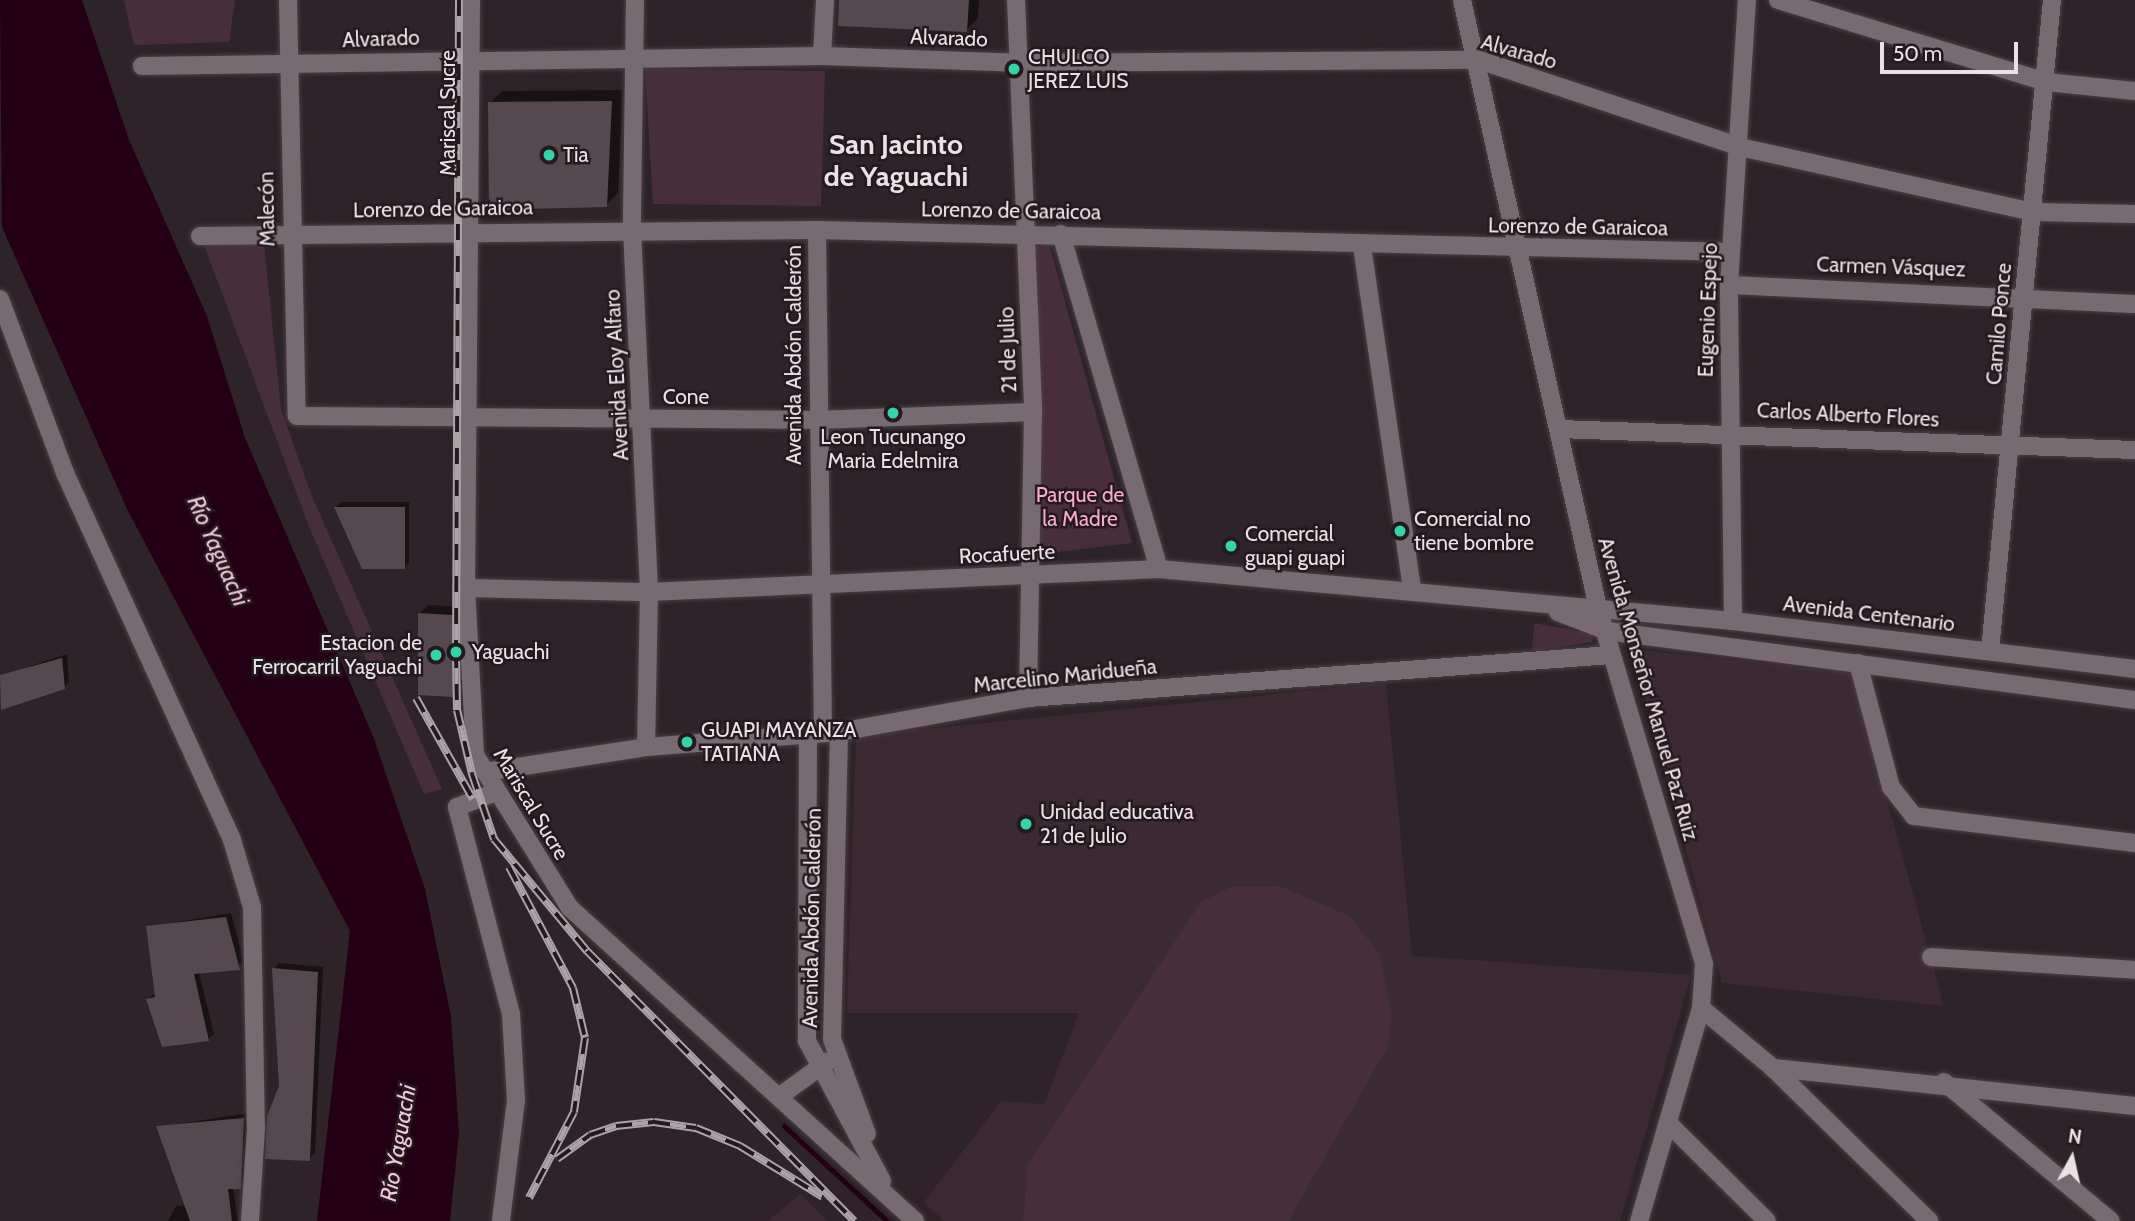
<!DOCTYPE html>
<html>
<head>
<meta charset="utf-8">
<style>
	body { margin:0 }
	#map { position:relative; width:2135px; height:1221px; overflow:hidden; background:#2e2328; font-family:Cabin,sans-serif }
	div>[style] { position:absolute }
	.built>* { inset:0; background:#3c2a32 }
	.green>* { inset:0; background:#482e3a }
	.water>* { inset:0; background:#230013 }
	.shadow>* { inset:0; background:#0007 }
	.stream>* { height:5px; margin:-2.5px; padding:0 2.5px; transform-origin:2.5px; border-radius:2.5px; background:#230013 }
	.building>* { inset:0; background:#55484e }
	.roads { filter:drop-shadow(0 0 2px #493f44) drop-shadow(0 0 2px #493f44) }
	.minor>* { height:18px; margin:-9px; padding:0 9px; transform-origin:9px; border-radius:9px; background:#776a70 }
	.rail>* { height:8px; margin-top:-4px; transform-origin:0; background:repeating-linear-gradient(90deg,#24191e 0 16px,#aca3a8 0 32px); box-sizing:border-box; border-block:2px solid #aca3a8 }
	.dots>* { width:19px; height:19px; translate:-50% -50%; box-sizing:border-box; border:4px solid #24191e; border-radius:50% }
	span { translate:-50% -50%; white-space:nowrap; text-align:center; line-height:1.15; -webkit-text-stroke:5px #24191e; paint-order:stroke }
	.street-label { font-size:21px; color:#e9e1e5 }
	.poi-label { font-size:21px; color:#e9e1e5 }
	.left { translate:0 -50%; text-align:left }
	.right { translate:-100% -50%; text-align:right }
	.park-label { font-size:21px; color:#f8abcf }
	.water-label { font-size:23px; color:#f6c6db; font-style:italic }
	.district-label { font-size:28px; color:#e9e1e5; font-weight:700 }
	.north { position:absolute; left:2037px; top:1123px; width:70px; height:70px; -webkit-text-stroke:5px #24191e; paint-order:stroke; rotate:8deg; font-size:19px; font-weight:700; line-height:28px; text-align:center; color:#e9e1e5 }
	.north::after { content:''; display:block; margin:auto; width:24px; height:32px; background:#e9e1e5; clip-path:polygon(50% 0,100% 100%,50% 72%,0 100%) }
	.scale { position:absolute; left:1880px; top:42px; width:138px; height:32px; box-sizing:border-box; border:4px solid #e9e1e5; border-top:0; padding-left:9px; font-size:21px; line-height:24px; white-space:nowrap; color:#e9e1e5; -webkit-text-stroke:5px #24191e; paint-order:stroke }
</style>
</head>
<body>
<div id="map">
	<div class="built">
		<div style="clip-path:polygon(1632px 649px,1852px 673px,1944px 1006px,1722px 983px)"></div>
		<div style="clip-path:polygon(1386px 683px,1412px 956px,1691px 975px,1620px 1221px,944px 1221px,924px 1202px,1001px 1101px,1044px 1104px,1079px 1013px,847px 1013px,856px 736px)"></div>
		<div style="clip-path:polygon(801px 1194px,827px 1221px,768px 1221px,800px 1194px)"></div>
	</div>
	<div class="green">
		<div style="clip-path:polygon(124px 0,235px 0,229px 42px,134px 45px)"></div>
		<div style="clip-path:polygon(645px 69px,825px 71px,821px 206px,653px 204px)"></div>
		<div style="clip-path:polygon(264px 244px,281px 409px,311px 494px,442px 789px,424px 794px,310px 529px,204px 245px)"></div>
		<div style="clip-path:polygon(1049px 244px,1132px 543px,1040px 554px,1036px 247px)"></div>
		<div style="clip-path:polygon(1534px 623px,1593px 634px,1592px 642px,1532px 651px)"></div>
		<div style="clip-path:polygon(1279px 886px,1348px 915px,1380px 954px,1392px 1017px,1387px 1048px,1288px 1221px,1023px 1221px,1028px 1164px,1201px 902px,1231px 887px)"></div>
	</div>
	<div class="water">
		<div style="clip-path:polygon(0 0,82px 0,129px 140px,207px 316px,245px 438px,373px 736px,425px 889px,451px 1017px,459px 1133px,450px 1221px,317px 1221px,350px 931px,127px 509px,2px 227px)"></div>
	</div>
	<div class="shadow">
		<div style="clip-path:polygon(841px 0,979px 0,978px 18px,967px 30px)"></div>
		<div style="clip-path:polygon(623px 90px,618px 193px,606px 205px,490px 103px,502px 91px)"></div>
		<div style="clip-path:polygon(341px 502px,409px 502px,409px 562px,404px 568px,336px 507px)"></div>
		<div style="clip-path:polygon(428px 605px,461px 607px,461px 687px,453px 695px,419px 614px)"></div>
		<div style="clip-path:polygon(67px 654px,69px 682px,64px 688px,1px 676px)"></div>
		<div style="clip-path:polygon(231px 913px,244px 963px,199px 972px,214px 1034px,208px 1039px,148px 999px,156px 993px,147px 927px)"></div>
		<div style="clip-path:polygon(279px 963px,323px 967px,315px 1153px,309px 1159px,281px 1086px,274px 969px)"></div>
		<div style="clip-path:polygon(249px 1113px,246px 1181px,233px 1187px,238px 1221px,168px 1221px,176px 1206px,186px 1206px,158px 1127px)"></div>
	</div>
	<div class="stream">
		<div style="left:784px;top:1126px;width:140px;rotate:42.7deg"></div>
	</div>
	<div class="building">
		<div style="clip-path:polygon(839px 0,969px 0,967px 32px,838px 26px)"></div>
		<div style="clip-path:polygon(612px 101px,607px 207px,489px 210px,488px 102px)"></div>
		<div style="clip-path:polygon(334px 507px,405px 507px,405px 569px,362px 569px)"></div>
		<div style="clip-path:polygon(418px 613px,453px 615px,453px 697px,418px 695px)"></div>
		<div style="clip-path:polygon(62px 658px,65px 689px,1px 710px,0 675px)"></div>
		<div style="clip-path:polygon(226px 917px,240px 970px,194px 974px,209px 1041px,162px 1047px,146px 999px,155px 997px,146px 926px)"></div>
		<div style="clip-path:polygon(272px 968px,318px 972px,310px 1161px,265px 1159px,267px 1116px,279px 1086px)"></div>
		<div style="clip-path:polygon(244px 1118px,241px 1189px,228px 1189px,232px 1221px,190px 1221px,156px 1126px)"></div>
	</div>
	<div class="roads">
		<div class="minor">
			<div style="left:288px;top:0;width:416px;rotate:88.8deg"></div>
			<div style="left:297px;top:416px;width:519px;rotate:0.44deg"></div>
			<div style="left:816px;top:420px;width:217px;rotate:-2.1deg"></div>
			<div style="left:471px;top:0;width:588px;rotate:90.49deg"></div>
			<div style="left:466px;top:588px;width:167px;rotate:86.9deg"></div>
			<div style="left:475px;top:755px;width:180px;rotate:58.2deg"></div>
			<div style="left:570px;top:908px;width:466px;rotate:42.2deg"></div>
			<div style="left:635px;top:0;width:229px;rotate:90.8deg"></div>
			<div style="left:632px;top:229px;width:363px;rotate:87.3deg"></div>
			<div style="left:649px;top:592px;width:155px;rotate:91.1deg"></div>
			<div style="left:1016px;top:0;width:412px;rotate:87.6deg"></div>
			<div style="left:1033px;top:412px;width:286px;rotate:91deg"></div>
			<div style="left:1462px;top:0;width:623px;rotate:77.39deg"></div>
			<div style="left:1598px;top:608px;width:371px;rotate:73.4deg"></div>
			<div style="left:1704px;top:964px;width:44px;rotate:93.9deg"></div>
			<div style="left:1701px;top:1008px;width:222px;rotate:106.2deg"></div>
			<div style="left:1778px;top:0;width:280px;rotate:17deg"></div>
			<div style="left:2046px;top:82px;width:89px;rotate:5.8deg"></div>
			<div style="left:822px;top:56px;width:56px;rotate:-86.9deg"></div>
			<div style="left:142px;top:66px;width:680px;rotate:-0.84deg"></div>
			<div style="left:822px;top:56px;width:196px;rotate:2deg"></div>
			<div style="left:1018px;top:63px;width:461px;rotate:-0.4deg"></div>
			<div style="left:1479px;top:60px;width:275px;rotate:18.4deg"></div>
			<div style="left:1740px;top:147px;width:299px;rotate:12.5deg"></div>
			<div style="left:2032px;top:212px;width:103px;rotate:1.1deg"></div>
			<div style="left:817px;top:230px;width:502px;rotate:89.32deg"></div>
			<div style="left:1061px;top:234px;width:349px;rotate:73.7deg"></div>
			<div style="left:200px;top:236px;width:617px;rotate:-0.56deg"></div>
			<div style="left:817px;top:230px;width:914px;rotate:1.38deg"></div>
			<div style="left:1362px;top:246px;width:348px;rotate:81.7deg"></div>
			<div style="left:1729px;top:285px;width:406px;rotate:2.7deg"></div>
			<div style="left:0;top:299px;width:186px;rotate:69.5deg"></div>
			<div style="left:65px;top:473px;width:403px;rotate:65.5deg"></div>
			<div style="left:232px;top:840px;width:70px;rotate:73.4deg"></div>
			<div style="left:252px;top:907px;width:221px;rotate:89deg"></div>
			<div style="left:256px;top:1128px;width:93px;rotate:93.7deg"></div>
			<div style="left:1559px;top:429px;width:576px;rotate:2.09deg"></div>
			<div style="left:466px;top:588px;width:183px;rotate:1.3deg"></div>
			<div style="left:649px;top:592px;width:511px;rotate:-2.58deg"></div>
			<div style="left:1159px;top:569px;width:576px;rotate:5.18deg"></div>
			<div style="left:1733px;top:621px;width:405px;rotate:6.8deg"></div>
			<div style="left:1558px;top:612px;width:53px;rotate:21.2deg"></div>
			<div style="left:1607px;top:631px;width:532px;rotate:7.45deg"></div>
			<div style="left:1733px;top:621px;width:336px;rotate:-90.7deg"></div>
			<div style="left:1729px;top:285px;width:286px;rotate:-86.4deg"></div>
			<div style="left:1990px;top:651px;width:654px;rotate:-84.56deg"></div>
			<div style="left:1858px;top:663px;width:128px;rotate:75.1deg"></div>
			<div style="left:1891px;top:787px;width:37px;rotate:52deg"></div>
			<div style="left:1914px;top:816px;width:223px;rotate:7deg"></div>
			<div style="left:808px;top:732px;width:309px;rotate:90.2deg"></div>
			<div style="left:807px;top:1041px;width:159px;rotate:61.8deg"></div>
			<div style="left:839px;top:732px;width:307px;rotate:91.3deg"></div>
			<div style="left:832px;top:1039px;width:101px;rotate:69.8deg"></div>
			<div style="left:485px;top:772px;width:163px;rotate:-8.8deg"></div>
			<div style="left:646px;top:747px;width:194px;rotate:-4.4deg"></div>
			<div style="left:839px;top:732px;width:192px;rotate:-10.2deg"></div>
			<div style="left:1028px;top:698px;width:585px;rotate:-4.22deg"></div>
			<div style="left:496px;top:792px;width:42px;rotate:159deg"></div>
			<div style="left:457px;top:807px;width:214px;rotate:75.4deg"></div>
			<div style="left:511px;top:1014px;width:86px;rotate:86.7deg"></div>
			<div style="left:516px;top:1100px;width:122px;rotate:97.1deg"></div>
			<div style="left:1931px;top:957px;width:204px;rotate:3.6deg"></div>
			<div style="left:1701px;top:1008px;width:94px;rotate:39.8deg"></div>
			<div style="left:1773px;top:1068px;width:219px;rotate:44.4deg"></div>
			<div style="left:1773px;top:1068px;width:364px;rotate:6deg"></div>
			<div style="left:1944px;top:1082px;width:217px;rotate:39.8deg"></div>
			<div style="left:780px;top:1096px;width:59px;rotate:-36.1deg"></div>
			<div style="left:1668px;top:1123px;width:139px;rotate:44.7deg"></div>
		</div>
	</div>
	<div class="rail">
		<div style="left:459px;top:0;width:652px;rotate:90.26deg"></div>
		<div style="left:456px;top:652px;width:58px;rotate:89deg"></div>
		<div style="left:457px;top:710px;width:66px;rotate:76.8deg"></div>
		<div style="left:472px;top:774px;width:69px;rotate:71.3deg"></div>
		<div style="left:494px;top:839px;width:146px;rotate:50.3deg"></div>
		<div style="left:587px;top:951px;width:380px;rotate:45.3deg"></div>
		<div style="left:416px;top:698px;width:116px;rotate:60.6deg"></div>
		<div style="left:509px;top:867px;width:137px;rotate:62.1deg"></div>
		<div style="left:573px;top:988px;width:51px;rotate:76.5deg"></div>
		<div style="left:585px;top:1038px;width:75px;rotate:98.5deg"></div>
		<div style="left:574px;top:1112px;width:97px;rotate:117.6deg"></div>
		<div style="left:557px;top:1159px;width:41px;rotate:-36deg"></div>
		<div style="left:590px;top:1135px;width:28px;rotate:-19deg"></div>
		<div style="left:616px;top:1126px;width:38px;rotate:-6deg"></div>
		<div style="left:654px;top:1122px;width:42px;rotate:8.1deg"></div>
		<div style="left:696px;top:1128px;width:48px;rotate:22.2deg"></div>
		<div style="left:740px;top:1146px;width:97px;rotate:31.6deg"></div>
	</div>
	<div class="dots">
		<div style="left:1014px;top:69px;background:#32d4a9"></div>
		<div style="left:549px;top:155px;background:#32d4a9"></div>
		<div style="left:893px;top:413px;background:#32d4a9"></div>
		<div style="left:1400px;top:531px;background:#32d4a9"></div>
		<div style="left:1231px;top:546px;background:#32d4a9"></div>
		<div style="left:456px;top:652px;background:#32d4a9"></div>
		<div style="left:436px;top:655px;background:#32d4a9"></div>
		<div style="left:687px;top:742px;background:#32d4a9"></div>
		<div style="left:1026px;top:824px;background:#32d4a9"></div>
	</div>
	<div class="street-label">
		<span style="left:949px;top:38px;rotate:2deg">Alvarado</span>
		<span style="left:381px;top:39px;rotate:-2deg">Alvarado</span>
		<span style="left:1519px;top:52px;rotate:16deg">Alvarado</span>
		<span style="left:448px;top:113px;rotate:-90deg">Mariscal Sucre</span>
		<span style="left:267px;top:209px;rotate:-91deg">Malecón</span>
		<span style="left:443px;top:209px;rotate:-1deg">Lorenzo de Garaicoa</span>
		<span style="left:1011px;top:211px;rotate:1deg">Lorenzo de Garaicoa</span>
		<span style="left:1578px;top:227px;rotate:1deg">Lorenzo de Garaicoa</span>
		<span style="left:1891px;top:267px;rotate:2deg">Carmen Vásquez</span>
		<span style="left:1708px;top:310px;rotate:-88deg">Eugenio Espejo</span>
		<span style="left:1999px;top:324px;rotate:-85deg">Camilo Ponce</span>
		<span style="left:1008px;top:350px;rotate:-92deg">21 de Julio</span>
		<span style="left:794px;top:355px;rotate:-90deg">Avenida Abdón Calderón</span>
		<span style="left:617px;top:375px;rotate:-93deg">Avenida Eloy Alfaro</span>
		<span style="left:686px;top:397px">Cone</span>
		<span style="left:1848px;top:415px;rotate:3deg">Carlos Alberto Flores</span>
		<span style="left:1007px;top:554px;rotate:-3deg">Rocafuerte</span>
		<span style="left:1869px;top:614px;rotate:7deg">Avenida Centenario</span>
		<span style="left:1065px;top:676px;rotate:-6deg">Marcelino Maridueña</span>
		<span style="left:1648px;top:689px;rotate:74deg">Avenida Monseñor Manuel Paz Ruiz</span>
		<span style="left:531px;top:804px;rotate:59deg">Mariscal Sucre</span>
		<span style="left:812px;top:918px;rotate:-89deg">Avenida Abdón Calderón</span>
	</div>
	<div class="poi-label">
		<span class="left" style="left:1028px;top:69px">CHULCO<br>JEREZ LUIS</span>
		<span class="left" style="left:563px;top:155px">Tia</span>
		<span style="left:893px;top:449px">Leon Tucunango<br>Maria Edelmira</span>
		<span class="left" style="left:1414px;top:531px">Comercial no<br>tiene bombre</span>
		<span class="left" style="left:1245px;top:546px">Comercial<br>guapi guapi</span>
		<span class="right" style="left:422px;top:655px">Estacion de<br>Ferrocarril Yaguachi</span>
		<span class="left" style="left:472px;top:652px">Yaguachi</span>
		<span class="left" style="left:701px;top:742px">GUAPI MAYANZA<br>TATIANA</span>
		<span class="left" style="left:1040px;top:824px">Unidad educativa<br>21 de Julio</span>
	</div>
	<div class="park-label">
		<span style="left:1080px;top:507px">Parque de<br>la Madre</span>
	</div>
	<div class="water-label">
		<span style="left:218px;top:551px;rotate:66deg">Río Yaguachi</span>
		<span style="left:398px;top:1143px;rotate:-80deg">Río Yaguachi</span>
	</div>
	<div class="district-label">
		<span style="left:896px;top:160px">San Jacinto<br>de Yaguachi</span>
	</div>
	<div class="north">N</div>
	<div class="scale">50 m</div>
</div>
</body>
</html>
